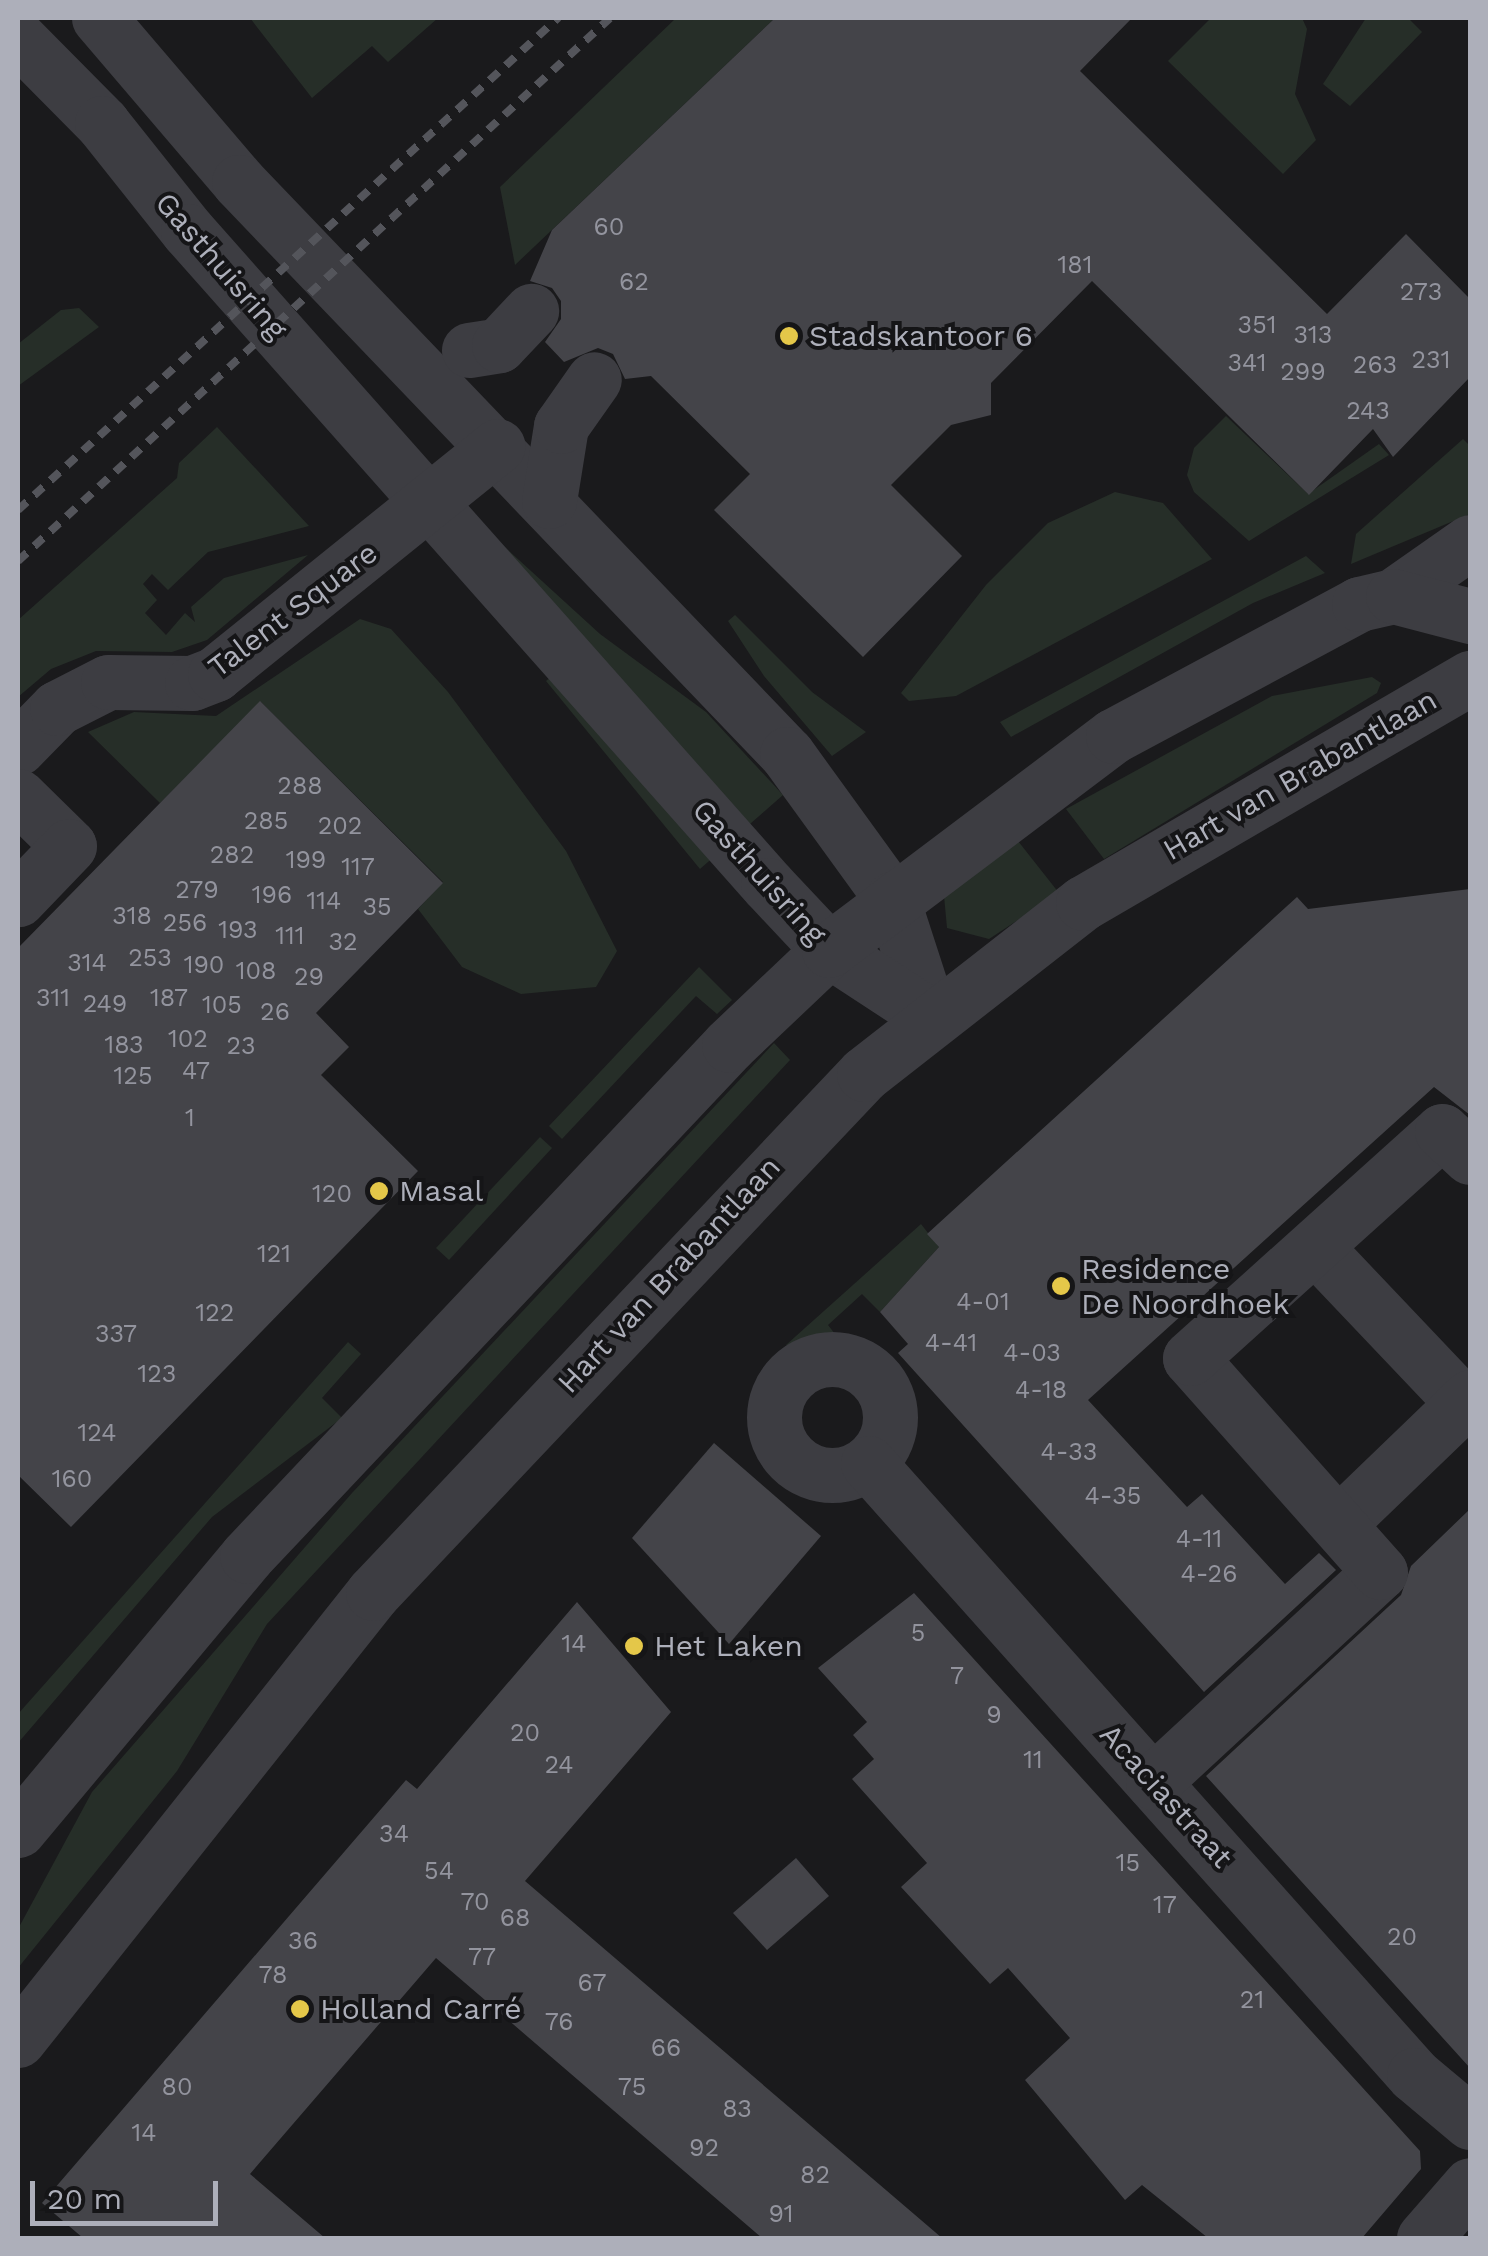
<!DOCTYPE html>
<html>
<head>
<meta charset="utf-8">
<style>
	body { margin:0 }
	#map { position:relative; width:1488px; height:2256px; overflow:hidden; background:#1a1a1c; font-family:"Work Sans",sans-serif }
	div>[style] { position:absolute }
	.green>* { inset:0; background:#262e28 }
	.building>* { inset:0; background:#444449 }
	.minor>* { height:55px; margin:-27.5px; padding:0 27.5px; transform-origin:27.5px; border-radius:27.5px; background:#3d3d42 }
	.minor>.ring { margin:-27.5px; padding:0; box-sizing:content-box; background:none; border:55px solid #3d3d42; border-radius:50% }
	.rail>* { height:8px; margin-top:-4px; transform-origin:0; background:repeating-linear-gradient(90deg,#54555b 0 12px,transparent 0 22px) }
	.dots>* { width:28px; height:28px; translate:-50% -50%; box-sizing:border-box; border:5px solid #151517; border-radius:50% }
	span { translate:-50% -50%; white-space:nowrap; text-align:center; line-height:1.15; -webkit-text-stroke:8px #151517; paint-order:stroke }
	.number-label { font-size:25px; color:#93949e }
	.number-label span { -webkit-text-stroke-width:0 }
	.street-label { font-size:30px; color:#adafba }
	.poi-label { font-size:30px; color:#adafba }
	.left { translate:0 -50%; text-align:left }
	.frame { position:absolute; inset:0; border:20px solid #adafba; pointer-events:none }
	.scale { position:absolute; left:30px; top:2181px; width:188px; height:45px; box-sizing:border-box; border:5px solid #adafba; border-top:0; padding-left:12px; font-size:30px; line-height:35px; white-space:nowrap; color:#adafba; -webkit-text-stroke:8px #151517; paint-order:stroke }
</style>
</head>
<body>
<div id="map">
	<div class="green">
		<div style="clip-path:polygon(250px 18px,438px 18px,388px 62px,372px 46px,312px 98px)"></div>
		<div style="clip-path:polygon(676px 18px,775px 18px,515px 265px,500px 187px)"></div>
		<div style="clip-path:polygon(1211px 18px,1302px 18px,1307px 29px,1295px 94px,1316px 140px,1283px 174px,1168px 61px)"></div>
		<div style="clip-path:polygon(1366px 18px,1408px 18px,1422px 32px,1350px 106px,1323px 84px)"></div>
		<div style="clip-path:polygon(79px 308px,99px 327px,18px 386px,18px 344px,61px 310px)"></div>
		<div style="clip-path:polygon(1226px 416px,1308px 494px,1379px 444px,1389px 455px,1249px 541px,1194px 492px,1187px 475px,1194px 448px)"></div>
		<div style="clip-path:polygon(217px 427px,309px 526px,208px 552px,168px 590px,152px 574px,143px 584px,157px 600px,145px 613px,166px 635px,185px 613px,195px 622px,191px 607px,224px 578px,308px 555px,207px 640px,172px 652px,96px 651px,51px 669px,18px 697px,18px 620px,177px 478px,179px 463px)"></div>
		<div style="clip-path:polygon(1463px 439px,1470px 446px,1470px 514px,1351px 564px,1356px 534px)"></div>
		<div style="clip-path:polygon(1115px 492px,1163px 503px,1212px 559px,956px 696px,909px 701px,901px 693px,986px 585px,1048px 523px)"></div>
		<div style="clip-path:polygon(496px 539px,600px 634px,706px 712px,783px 795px,743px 830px)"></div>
		<div style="clip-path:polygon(1306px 556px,1325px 573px,1253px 603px,1011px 737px,1000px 722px)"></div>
		<div style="clip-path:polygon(735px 615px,812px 692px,866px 732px,832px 756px,764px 676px,728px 621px)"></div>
		<div style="clip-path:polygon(360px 619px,391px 629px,448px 692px,566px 851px,617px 951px,596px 987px,521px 994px,462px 967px,418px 909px,443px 882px,261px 702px,160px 803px,88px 732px,134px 712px,216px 716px)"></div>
		<div style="clip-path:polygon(555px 673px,717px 854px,700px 869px,546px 681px)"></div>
		<div style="clip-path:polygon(1372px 677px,1381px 683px,1377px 693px,1104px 859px,1066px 809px,1272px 696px)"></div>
		<div style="clip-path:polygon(1018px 841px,1059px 893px,989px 939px,947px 928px,944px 896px)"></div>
		<div style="clip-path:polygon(699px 967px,732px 1000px,717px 1014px,696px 996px,562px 1139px,549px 1126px)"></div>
		<div style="clip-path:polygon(774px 1043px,790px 1060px,267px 1624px,177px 1771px,18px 1968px,18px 1929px,92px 1792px,352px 1493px)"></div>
		<div style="clip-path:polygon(540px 1137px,552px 1148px,449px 1260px,436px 1248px)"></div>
		<div style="clip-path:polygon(921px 1224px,939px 1247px,880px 1312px,862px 1294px,828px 1325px,842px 1343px,793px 1351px,786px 1345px)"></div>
		<div style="clip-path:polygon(348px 1342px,361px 1354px,322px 1398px,342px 1418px,212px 1517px,18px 1743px,18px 1714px)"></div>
	</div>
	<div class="building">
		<div style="clip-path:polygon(775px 18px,1132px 18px,1080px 71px,1327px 314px,1406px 234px,1470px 299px,1470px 377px,1393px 457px,1373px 429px,1309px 495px,1092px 281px,991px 383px,991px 415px,951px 425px,891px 485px,962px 556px,863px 657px,714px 510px,750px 474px,651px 376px,625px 379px,613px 354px,598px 348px,564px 362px,545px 342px,561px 319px,561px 301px,552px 288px,530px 281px,552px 230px)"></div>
		<div style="clip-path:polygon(260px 701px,443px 883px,316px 1013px,349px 1047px,321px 1075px,418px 1171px,71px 1527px,18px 1475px,18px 948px)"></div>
		<div style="clip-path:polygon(1470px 889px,1470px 1115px,1434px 1087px,1088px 1400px,1187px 1507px,1202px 1494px,1285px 1584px,1319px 1553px,1336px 1570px,1204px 1692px,898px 1353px,908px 1344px,880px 1312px,939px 1247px,927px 1234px,1297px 897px,1308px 909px)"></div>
		<div style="clip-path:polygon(714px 1443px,821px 1536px,729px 1644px,632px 1538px)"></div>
		<div style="clip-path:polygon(1470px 1509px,1470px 2068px,1206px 1776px,1401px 1595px,1411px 1566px)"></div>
		<div style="clip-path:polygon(914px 1593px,1420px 2151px,1421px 2169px,1362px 2238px,1208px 2238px,1142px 2185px,1125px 2200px,1025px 2080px,1070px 2038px,1008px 1968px,990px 1984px,901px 1887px,927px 1863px,852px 1779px,874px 1759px,853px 1735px,867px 1722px,818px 1668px)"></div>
		<div style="clip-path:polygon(577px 1602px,671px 1712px,525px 1881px,942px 2238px,762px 2238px,436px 1958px,250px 2174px,325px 2238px,83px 2238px,42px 2203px,406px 1780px,417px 1789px)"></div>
		<div style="clip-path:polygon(796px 1858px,829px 1896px,767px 1950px,733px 1913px)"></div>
	</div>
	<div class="minor">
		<div style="left:99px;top:18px;width:216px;rotate:49.5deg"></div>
		<div style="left:239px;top:182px;width:792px;rotate:46.23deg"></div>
		<div style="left:787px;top:754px;width:179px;rotate:54.1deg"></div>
		<div style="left:892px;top:899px;width:123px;rotate:72deg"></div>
		<div style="left:18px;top:38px;width:120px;rotate:45.3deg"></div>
		<div style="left:102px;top:123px;width:138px;rotate:51.5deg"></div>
		<div style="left:188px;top:231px;width:874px;rotate:48.43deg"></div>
		<div style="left:768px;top:885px;width:89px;rotate:46.8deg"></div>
		<div style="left:829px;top:950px;width:121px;rotate:33.2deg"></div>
		<div style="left:469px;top:350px;width:30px;rotate:-9deg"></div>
		<div style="left:499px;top:345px;width:47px;rotate:-46.7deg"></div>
		<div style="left:549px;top:501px;width:76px;rotate:-80.9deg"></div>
		<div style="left:561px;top:426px;width:57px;rotate:-54.9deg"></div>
		<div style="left:1393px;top:596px;width:94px;rotate:-35deg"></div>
		<div style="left:18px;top:748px;width:56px;rotate:-45.7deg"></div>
		<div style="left:57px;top:708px;width:57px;rotate:-27deg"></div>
		<div style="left:108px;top:682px;width:84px;rotate:0.7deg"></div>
		<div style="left:192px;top:683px;width:25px;rotate:-21deg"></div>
		<div style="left:215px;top:674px;width:363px;rotate:-38.9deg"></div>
		<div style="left:18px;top:796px;width:71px;rotate:44.4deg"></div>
		<div style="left:69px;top:846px;width:74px;rotate:133.9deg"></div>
		<div style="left:1315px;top:1247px;width:216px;rotate:46.5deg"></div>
		<div class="ring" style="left:774px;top:1359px;width:61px;height:61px"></div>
		<div style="left:868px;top:1463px;width:820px;rotate:48.26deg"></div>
		<div style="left:1414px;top:2075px;width:73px;rotate:40deg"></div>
		<div style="left:1338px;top:1524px;width:183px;rotate:-43.9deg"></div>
		<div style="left:1153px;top:1782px;width:309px;rotate:-42.8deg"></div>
		<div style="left:1380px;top:1572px;width:286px;rotate:-131.6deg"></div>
		<div style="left:1190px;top:1358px;width:339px;rotate:-42deg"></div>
		<div style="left:1442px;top:1131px;width:38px;rotate:43deg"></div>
		<div style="left:18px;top:1830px;width:357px;rotate:-50.1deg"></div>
		<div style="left:247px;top:1556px;width:702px;rotate:-46.67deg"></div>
		<div style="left:729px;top:1045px;width:138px;rotate:-43.5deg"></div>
		<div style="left:829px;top:950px;width:356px;rotate:-37deg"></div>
		<div style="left:1113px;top:736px;width:279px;rotate:-28.2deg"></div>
		<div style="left:1359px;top:604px;width:35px;rotate:-13deg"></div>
		<div style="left:1393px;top:596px;width:80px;rotate:14.6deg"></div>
		<div style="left:18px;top:2040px;width:571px;rotate:-51.54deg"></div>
		<div style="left:373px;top:1593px;width:714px;rotate:-46.59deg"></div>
		<div style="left:864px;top:1074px;width:278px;rotate:-38deg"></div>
		<div style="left:1083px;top:903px;width:448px;rotate:-30.2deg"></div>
		<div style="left:1424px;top:2238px;width:70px;rotate:-49deg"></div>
	</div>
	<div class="rail">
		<div style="left:18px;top:510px;width:731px;rotate:-42.34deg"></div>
		<div style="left:18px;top:561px;width:803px;rotate:-42.53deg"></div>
	</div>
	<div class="dots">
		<div style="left:789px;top:336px;background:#e4c749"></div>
		<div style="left:379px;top:1191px;background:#e4c749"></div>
		<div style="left:1061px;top:1286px;background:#e4c749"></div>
		<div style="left:634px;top:1646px;background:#e4c749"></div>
		<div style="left:300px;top:2009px;background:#e4c749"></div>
	</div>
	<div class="number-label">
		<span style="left:609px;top:227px">60</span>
		<span style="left:1075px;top:265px">181</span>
		<span style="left:634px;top:282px">62</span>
		<span style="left:1421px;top:292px">273</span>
		<span style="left:1257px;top:325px">351</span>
		<span style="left:1313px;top:335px">313</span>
		<span style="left:1431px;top:360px">231</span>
		<span style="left:1247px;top:363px">341</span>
		<span style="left:1375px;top:365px">263</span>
		<span style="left:1303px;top:372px">299</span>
		<span style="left:1368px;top:411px">243</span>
		<span style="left:300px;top:786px">288</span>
		<span style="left:266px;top:821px">285</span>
		<span style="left:340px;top:826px">202</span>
		<span style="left:232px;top:855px">282</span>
		<span style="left:306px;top:860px">199</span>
		<span style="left:358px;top:867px">117</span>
		<span style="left:197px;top:890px">279</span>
		<span style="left:272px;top:895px">196</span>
		<span style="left:324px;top:901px">114</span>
		<span style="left:377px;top:907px">35</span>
		<span style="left:132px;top:916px">318</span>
		<span style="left:185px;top:923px">256</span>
		<span style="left:238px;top:930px">193</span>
		<span style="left:290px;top:936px">111</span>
		<span style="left:343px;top:942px">32</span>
		<span style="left:150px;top:958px">253</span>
		<span style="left:87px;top:963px">314</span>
		<span style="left:204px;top:965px">190</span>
		<span style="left:256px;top:971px">108</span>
		<span style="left:309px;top:977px">29</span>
		<span style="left:53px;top:998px">311</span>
		<span style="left:169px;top:998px">187</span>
		<span style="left:105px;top:1004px">249</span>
		<span style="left:222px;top:1005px">105</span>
		<span style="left:275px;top:1012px">26</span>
		<span style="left:188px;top:1039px">102</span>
		<span style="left:124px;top:1045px">183</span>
		<span style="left:241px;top:1046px">23</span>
		<span style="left:196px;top:1071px">47</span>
		<span style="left:133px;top:1076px">125</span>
		<span style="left:190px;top:1118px">1</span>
		<span style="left:332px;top:1194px">120</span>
		<span style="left:274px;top:1254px">121</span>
		<span style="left:983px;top:1302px">4-01</span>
		<span style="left:215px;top:1313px">122</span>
		<span style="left:116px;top:1334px">337</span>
		<span style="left:951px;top:1343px">4-41</span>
		<span style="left:1032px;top:1353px">4-03</span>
		<span style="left:157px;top:1374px">123</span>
		<span style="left:1041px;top:1390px">4-18</span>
		<span style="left:97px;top:1433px">124</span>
		<span style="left:1069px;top:1452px">4-33</span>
		<span style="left:72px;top:1479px">160</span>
		<span style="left:1113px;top:1496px">4-35</span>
		<span style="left:1199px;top:1539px">4-11</span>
		<span style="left:1209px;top:1574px">4-26</span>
		<span style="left:918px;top:1633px">5</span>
		<span style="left:574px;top:1644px">14</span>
		<span style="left:957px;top:1676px">7</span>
		<span style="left:994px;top:1715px">9</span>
		<span style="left:525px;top:1733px">20</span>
		<span style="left:1033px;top:1760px">11</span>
		<span style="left:559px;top:1765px">24</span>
		<span style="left:394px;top:1834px">34</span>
		<span style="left:1128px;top:1863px">15</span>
		<span style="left:439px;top:1871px">54</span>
		<span style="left:475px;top:1902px">70</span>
		<span style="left:1165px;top:1905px">17</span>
		<span style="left:515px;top:1918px">68</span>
		<span style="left:1402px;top:1937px">20</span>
		<span style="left:303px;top:1941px">36</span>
		<span style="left:482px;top:1957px">77</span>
		<span style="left:273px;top:1975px">78</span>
		<span style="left:592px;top:1983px">67</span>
		<span style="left:1252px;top:2000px">21</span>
		<span style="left:559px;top:2022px">76</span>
		<span style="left:666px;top:2048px">66</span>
		<span style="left:177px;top:2087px">80</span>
		<span style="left:632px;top:2087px">75</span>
		<span style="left:737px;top:2109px">83</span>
		<span style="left:144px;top:2133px">14</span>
		<span style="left:704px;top:2148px">92</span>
		<span style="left:815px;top:2175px">82</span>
		<span style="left:781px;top:2214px">91</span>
	</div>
	<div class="street-label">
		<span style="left:221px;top:266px;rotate:49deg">Gasthuisring</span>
		<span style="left:293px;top:610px;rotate:-37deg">Talent Square</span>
		<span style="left:1300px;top:775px;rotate:-30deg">Hart van Brabantlaan</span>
		<span style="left:759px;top:872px;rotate:48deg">Gasthuisring</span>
		<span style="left:669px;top:1275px;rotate:-47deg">Hart van Brabantlaan</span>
		<span style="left:1166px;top:1796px;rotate:48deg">Acaciastraat</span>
	</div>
	<div class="poi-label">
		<span class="left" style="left:809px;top:336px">Stadskantoor 6</span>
		<span class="left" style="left:399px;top:1191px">Masal</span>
		<span class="left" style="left:1081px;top:1286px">Residence<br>De Noordhoek</span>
		<span class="left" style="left:654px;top:1646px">Het Laken</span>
		<span class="left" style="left:320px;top:2009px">Holland Carré</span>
	</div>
	<div class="frame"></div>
	<div class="scale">20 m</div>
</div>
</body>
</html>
